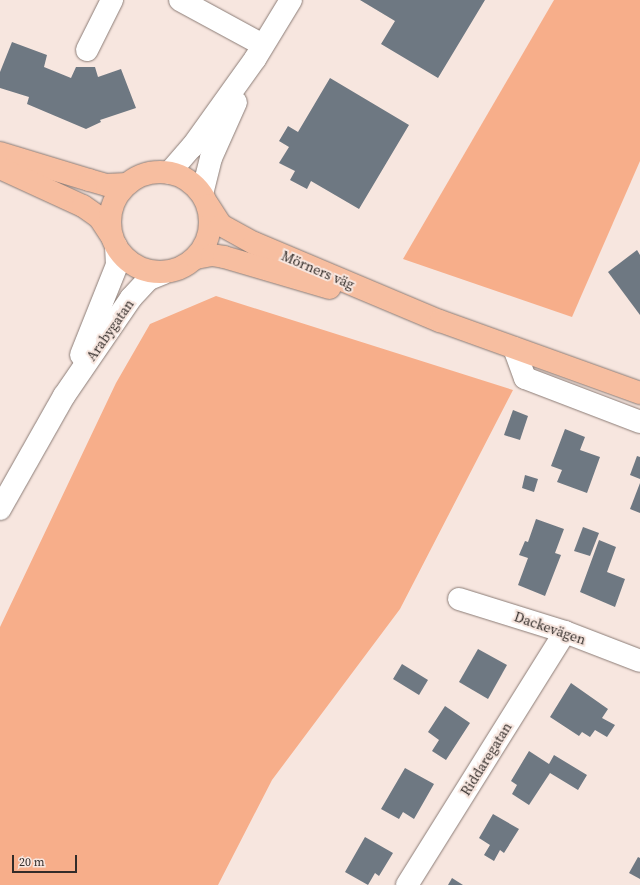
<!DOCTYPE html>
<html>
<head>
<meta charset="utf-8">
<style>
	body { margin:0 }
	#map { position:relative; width:640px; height:885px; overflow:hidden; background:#f7e6df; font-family:"Source Serif 4",serif }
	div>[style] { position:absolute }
	.green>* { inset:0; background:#f7ae8a }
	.building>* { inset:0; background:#6e7882 }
	.roads { filter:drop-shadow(0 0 1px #8b7c76) drop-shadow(0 0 1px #8b7c76) }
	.minor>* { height:22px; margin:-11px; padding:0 11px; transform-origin:11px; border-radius:11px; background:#fff }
	.major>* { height:22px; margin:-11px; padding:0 11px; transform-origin:11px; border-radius:11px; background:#f7bea0 }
	.major>.ring { margin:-11px; padding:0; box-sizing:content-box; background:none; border:22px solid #f7bea0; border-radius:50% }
	span { translate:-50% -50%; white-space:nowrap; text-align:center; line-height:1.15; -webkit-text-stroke:4px #f7e6df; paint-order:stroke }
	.street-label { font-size:14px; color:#322c29 }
	.scale { position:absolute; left:12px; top:855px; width:65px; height:18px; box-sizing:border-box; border:2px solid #322c29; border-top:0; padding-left:5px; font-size:12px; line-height:14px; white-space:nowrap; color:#322c29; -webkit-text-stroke:3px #f7e6df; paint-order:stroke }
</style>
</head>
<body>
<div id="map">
	<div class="green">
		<div style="clip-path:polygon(554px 0,640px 0,640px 161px,572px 317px,403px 259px)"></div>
		<div style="clip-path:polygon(216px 296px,513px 390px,400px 609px,272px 780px,218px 885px,0 885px,0 627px,116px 383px,150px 324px)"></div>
	</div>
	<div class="building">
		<div style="clip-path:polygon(360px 0,485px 0,438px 78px,381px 44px,395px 21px)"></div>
		<div style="clip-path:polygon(12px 42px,47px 55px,44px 67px,71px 78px,76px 67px,95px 67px,98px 77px,121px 69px,136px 108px,100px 120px,101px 122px,86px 129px,27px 104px,29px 97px,0 88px,0 72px)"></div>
		<div style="clip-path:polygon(330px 78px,409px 125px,359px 209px,311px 181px,307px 189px,290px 180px,295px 171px,279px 163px,289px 147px,279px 141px,288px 126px,298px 132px)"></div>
		<div style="clip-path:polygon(637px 250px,640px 255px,640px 315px,608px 272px)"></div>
		<div style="clip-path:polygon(513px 410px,528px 416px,520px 440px,504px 435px)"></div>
		<div style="clip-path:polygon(565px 429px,585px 437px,580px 450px,600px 457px,587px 493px,557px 482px,562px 470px,551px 466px)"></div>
		<div style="clip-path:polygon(637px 456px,640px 457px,640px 479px,630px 475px)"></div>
		<div style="clip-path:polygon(525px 475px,538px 479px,534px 492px,522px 488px)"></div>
		<div style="clip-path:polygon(640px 483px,640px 513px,630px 509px)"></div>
		<div style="clip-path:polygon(536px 519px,564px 529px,555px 553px,561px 555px,545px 596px,518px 585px,528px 558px,519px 555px,525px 541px,528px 542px)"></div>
		<div style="clip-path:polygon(583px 527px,599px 533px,590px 556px,574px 551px)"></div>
		<div style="clip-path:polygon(599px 540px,616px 547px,607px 572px,625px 579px,615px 607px,580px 592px)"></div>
		<div style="clip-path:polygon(478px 649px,507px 665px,488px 699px,459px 682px)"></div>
		<div style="clip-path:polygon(402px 664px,428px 680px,419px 695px,393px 679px)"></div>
		<div style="clip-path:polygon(571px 683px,608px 709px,602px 718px,615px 725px,607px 737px,595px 730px,590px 737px,582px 732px,579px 736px,550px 717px)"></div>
		<div style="clip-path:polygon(445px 706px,470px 723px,446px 760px,432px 751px,439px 740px,428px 732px)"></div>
		<div style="clip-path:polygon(529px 751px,549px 764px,554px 755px,587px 775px,578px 790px,550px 773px,529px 805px,512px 794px,517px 785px,511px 781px)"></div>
		<div style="clip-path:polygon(405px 768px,434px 784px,414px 819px,403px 812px,399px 819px,381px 809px)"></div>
		<div style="clip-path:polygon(493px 814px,519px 829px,504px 853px,500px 850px,494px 861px,484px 855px,490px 845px,479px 838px)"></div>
		<div style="clip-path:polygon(365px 837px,393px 853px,379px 876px,375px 873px,368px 885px,345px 872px)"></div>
		<div style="clip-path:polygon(638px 857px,640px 858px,640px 879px,629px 873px)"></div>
		<div style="clip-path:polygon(452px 878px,463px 885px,448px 885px)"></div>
	</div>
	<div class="roads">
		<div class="minor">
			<div style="left:180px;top:0;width:94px;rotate:28.5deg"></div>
			<div style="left:87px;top:50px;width:56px;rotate:-63.4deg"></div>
			<div style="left:169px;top:173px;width:35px;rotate:-49deg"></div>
			<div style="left:192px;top:147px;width:108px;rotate:-54.4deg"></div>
			<div style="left:255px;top:59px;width:69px;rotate:-58.6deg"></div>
			<div style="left:202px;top:194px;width:37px;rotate:-76deg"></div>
			<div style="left:211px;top:158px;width:61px;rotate:-65.9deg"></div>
			<div style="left:514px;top:348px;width:32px;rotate:70deg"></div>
			<div style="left:525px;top:378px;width:123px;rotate:20.9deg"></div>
			<div style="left:81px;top:355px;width:97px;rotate:-68.2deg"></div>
			<div style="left:117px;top:265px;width:19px;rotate:-93deg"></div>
			<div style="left:0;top:509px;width:130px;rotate:-60.5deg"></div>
			<div style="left:64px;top:396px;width:119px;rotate:-55.6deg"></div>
			<div style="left:131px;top:298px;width:26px;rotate:-47deg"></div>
			<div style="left:149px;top:279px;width:16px;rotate:-22deg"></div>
			<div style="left:459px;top:599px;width:111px;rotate:17.3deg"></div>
			<div style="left:565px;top:632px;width:80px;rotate:21.1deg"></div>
			<div style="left:407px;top:885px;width:298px;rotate:-58deg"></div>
		</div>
		<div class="major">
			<div style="left:0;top:153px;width:93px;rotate:16.9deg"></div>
			<div style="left:89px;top:180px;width:19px;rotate:16deg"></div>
			<div style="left:107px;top:185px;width:20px;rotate:-3deg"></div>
			<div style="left:0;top:168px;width:91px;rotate:24.6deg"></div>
			<div style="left:83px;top:206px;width:19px;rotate:35deg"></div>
			<div style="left:99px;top:217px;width:24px;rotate:57deg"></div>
			<div class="ring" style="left:110px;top:172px;width:78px;height:78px"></div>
			<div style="left:208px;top:205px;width:24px;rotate:57deg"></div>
			<div style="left:221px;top:225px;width:38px;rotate:29deg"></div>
			<div style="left:254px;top:243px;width:202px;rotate:22.8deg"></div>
			<div style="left:440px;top:321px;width:213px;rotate:19.8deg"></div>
			<div style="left:196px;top:258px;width:16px;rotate:-11deg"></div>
			<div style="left:212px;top:255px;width:12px;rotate:9deg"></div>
			<div style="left:224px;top:257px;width:110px;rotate:16.3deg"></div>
		</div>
	</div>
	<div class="street-label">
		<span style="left:318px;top:270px;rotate:23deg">Mörners väg</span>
		<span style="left:110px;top:330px;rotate:-55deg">Arabygatan</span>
		<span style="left:550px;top:628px;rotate:19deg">Dackevägen</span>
		<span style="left:486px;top:759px;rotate:-58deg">Riddaregatan</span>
	</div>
	<div class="scale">20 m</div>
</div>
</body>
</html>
